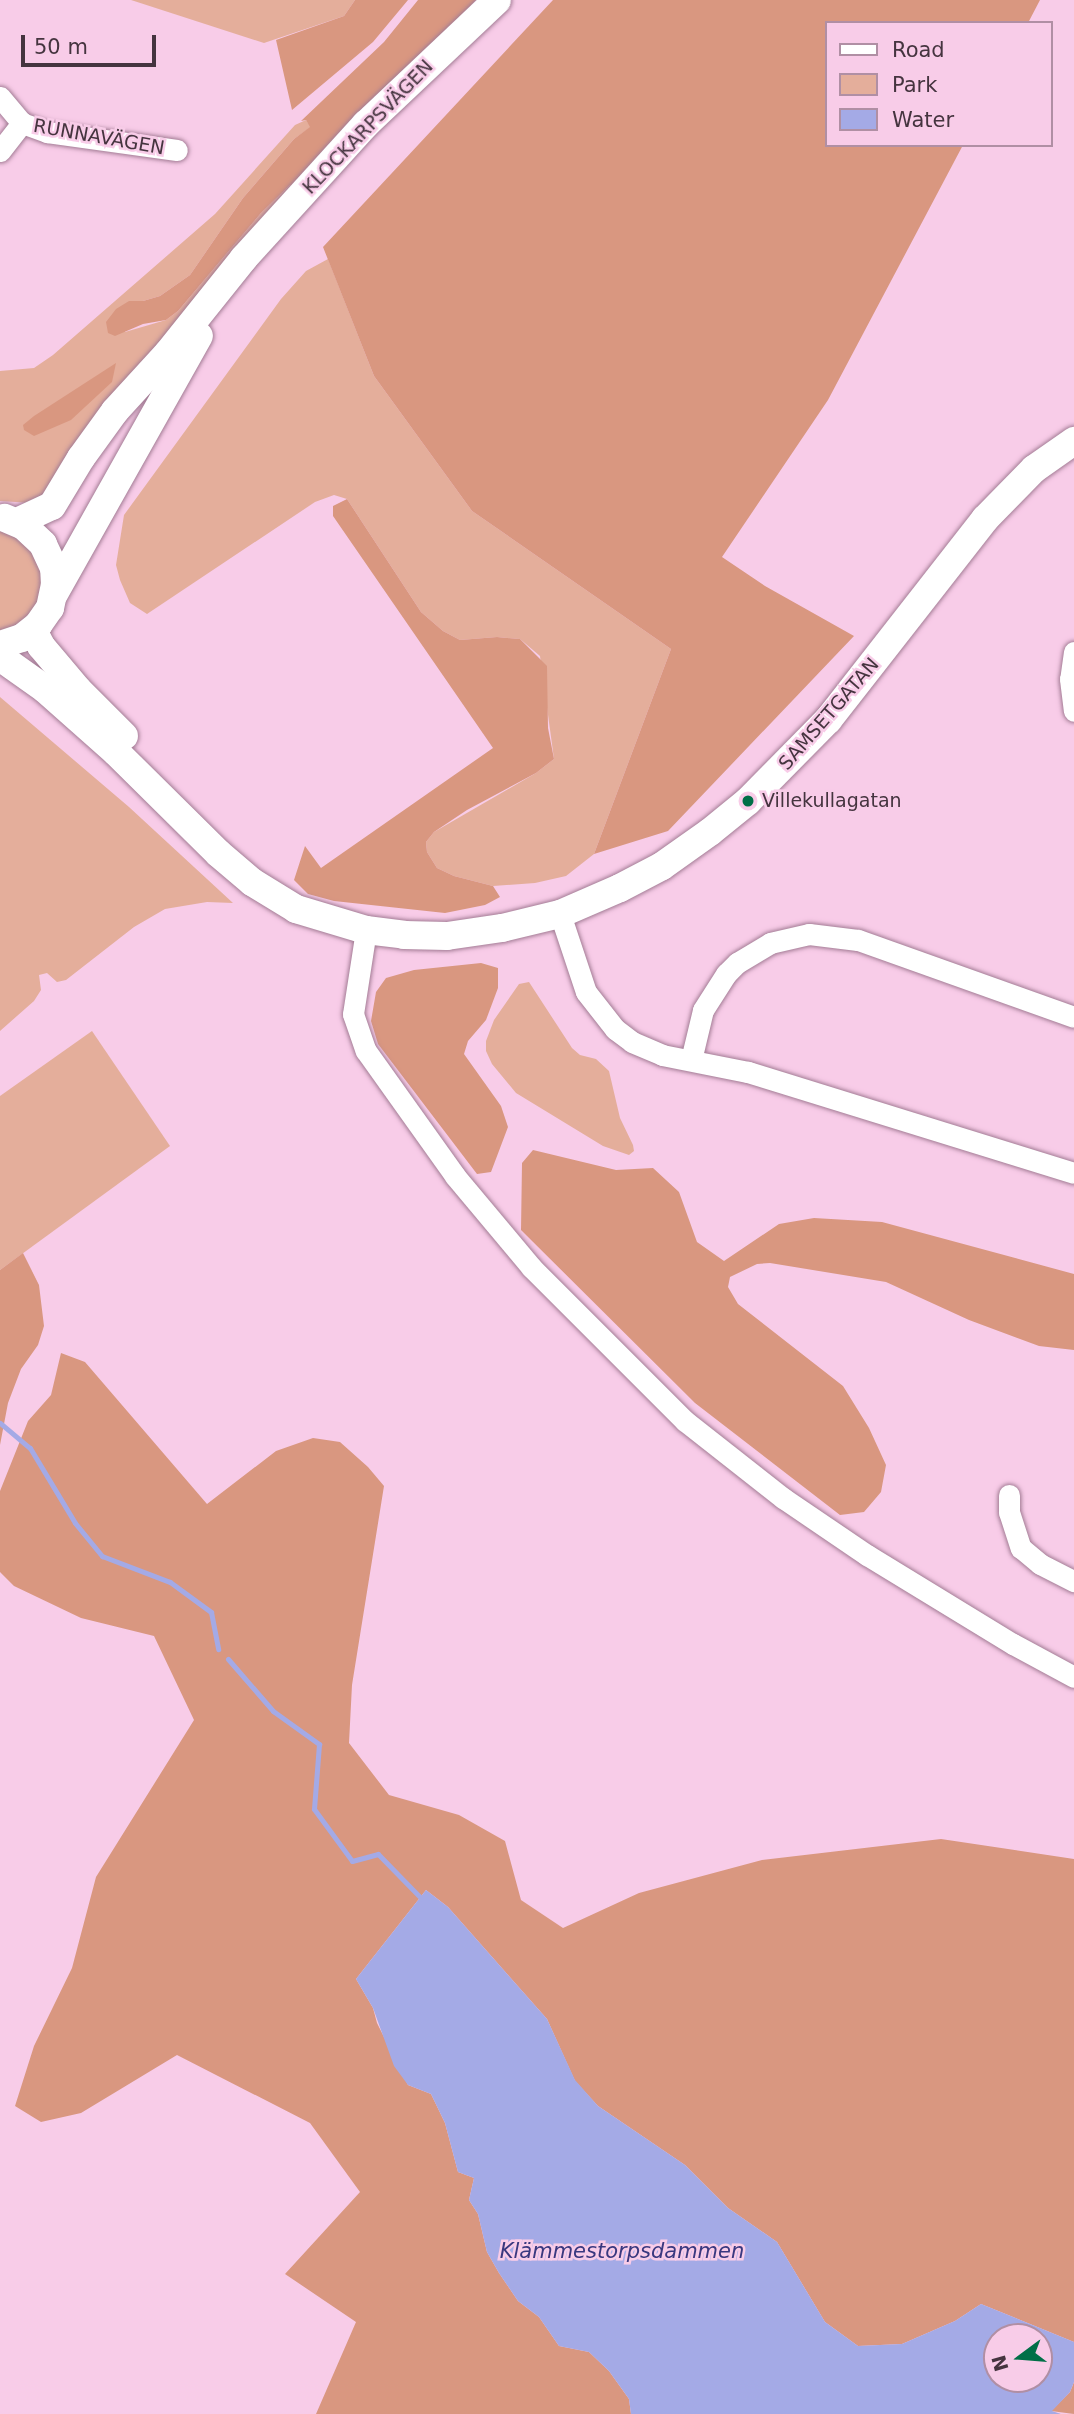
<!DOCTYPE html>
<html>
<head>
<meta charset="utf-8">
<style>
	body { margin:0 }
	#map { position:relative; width:1074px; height:2414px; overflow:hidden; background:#f8cce8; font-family:"DejaVu Sans",sans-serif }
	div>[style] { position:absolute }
	.green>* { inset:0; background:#e4ae9b }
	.forest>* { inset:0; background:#d99780 }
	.water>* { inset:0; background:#a4aae6 }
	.stream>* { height:5px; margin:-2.5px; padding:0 2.5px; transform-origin:2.5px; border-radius:2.5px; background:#a4aae6 }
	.roads { filter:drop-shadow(0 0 2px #a37c95) drop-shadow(0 0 2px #a37c95) }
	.minor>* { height:21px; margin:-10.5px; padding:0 10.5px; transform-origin:10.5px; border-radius:10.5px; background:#fff }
	.tertiary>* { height:28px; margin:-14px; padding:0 14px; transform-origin:14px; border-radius:14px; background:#fff }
	.dots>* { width:19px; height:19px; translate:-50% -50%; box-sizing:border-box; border:4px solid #f8cce8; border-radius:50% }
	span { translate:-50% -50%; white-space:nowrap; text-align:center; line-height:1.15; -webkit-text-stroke:5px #f8cce8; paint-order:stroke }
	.street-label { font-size:19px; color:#45343f }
	.poi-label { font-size:19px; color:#45343f }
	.left { translate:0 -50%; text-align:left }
	.water-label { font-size:21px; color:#39387f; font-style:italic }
	.legend { position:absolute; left:825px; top:21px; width:228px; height:126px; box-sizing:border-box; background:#f8cce8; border:2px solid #b08fa4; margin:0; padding:9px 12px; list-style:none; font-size:21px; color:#45343f }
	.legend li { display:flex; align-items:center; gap:14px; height:35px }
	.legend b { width:35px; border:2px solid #b08fa4 }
	.north { position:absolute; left:983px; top:2323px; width:70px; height:70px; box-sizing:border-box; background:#f8cce8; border:2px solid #b08fa4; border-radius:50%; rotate:254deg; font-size:19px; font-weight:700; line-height:28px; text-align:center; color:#45343f }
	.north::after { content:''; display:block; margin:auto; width:24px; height:32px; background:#006f47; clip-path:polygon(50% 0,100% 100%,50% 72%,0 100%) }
	.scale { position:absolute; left:21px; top:35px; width:135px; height:32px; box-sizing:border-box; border:4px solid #45343f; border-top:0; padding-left:9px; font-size:21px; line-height:24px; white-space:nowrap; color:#45343f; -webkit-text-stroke:5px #f8cce8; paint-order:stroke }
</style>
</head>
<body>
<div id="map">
	<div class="green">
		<div style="clip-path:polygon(131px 0,355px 0,344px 16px,264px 43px)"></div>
		<div style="clip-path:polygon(306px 120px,311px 127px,294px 139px,243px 198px,190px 275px,160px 296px,143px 301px,129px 301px,125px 332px,166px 320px,178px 311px,261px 213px,290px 185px,298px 186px,48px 495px,32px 503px,0 501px,0 371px,34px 368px,53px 355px,215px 214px,295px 125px)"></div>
		<div style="clip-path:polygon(328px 259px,374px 376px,472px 511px,671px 649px,594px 854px,566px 876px,535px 883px,493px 886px,454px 876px,437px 868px,427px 852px,426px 842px,434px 832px,536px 773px,554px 759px,540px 656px,520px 639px,497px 637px,460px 640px,443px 631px,421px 612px,347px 499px,334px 495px,315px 502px,147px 614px,130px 603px,120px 580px,116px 565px,124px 515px,281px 299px,306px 271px)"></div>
		<div style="clip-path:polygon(0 530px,24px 540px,43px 569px,39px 603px,25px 621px,0 632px)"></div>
		<div style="clip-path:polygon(0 697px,129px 807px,233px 903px,207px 902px,165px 909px,134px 927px,66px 980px,57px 982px,47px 973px,39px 975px,41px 990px,34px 1001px,0 1031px)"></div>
		<div style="clip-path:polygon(529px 982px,572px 1048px,580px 1055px,596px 1059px,609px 1071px,620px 1118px,633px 1145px,634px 1151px,629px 1155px,603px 1146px,516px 1093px,492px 1064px,486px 1051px,486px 1041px,494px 1020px,519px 984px)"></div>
		<div style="clip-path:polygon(92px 1031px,170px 1146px,0 1270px,0 1096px)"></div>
	</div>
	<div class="forest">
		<div style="clip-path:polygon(355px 0,408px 0,373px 42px,292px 110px,276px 40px,344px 16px)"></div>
		<div style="clip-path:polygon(418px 0,476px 0,298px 186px,290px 185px,261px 213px,178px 311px,166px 320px,143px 324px,115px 336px,108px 333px,106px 322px,116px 309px,129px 301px,143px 301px,160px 296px,190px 275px,243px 198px,294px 139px,310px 127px,306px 120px,301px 121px,384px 42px)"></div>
		<div style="clip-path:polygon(553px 0,1040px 0,1028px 23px,827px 23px,827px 145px,963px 145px,828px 400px,722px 557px,765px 586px,854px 636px,668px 831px,594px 854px,671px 649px,472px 511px,374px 376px,323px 247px)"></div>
		<div style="clip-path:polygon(116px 363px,112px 382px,71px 420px,34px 436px,24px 430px,23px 425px,34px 416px)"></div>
		<div style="clip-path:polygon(347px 499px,421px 612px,443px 631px,460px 640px,497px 637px,520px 639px,547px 666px,548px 728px,554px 759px,536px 773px,467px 810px,434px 832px,426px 842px,427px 852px,437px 868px,454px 876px,493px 886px,500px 897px,485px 905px,445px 913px,334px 901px,308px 894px,294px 880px,305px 846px,321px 868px,493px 748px,333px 516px,333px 506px)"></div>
		<div style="clip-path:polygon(481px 963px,498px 968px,498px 988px,486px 1020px,468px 1041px,464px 1054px,501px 1106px,508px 1127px,491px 1172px,477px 1174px,378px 1044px,371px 1021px,376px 992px,386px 978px,414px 970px)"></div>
		<div style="clip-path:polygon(533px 1150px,616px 1170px,653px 1168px,679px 1192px,697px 1242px,724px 1261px,779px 1224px,814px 1218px,882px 1222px,1074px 1274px,1074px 1350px,1039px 1346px,969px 1320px,886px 1282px,770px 1263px,757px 1264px,730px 1277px,728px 1287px,738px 1304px,843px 1386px,869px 1428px,886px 1465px,881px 1492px,864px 1512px,840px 1515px,695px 1403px,521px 1230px,522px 1163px)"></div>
		<div style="clip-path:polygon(23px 1253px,39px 1285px,44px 1326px,38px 1345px,21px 1369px,8px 1403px,0 1445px,0 1270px)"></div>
		<div style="clip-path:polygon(61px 1353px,85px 1362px,207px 1504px,276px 1451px,313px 1438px,340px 1442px,368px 1467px,384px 1486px,352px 1685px,349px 1743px,389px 1795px,459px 1815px,505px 1841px,521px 1900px,563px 1928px,639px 1893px,762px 1860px,941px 1839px,1074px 1859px,1074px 2342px,981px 2304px,955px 2321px,902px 2344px,858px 2346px,825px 2322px,777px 2242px,728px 2208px,685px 2165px,598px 2106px,575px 2081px,547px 2019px,448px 1907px,426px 1890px,356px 1979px,373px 2008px,377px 2023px,408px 2085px,431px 2094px,445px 2123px,458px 2172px,474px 2178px,469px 2200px,478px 2214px,487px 2252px,499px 2273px,518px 2301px,539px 2317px,559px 2346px,589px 2352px,609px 2371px,629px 2399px,631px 2414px,316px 2414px,356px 2322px,285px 2274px,360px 2192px,310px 2123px,177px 2055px,81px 2113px,41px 2122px,15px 2106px,34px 2046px,72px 1968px,96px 1877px,194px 1720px,154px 1636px,81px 1618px,14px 1586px,0 1572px,0 1491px,28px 1421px,51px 1395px)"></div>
		<div style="clip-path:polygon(1074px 2382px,1074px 2414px,1051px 2411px,1070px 2392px)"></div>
	</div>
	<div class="water">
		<div style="clip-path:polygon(evenodd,426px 1890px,448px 1907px,547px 2019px,575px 2080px,598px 2106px,685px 2165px,728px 2208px,777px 2242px,825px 2322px,858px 2346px,902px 2344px,955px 2321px,981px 2304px,1074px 2342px,1074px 2382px,1070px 2392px,1052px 2411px,1061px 2414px,631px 2414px,629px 2399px,609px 2371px,589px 2352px,559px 2346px,539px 2317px,518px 2301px,499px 2273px,487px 2252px,478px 2214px,469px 2200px,474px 2178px,458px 2172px,445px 2123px,431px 2094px,408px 2085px,394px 2066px,373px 2008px,356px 1979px,426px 1890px,997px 2337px,1039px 2337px,1039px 2379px,997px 2379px,997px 2337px)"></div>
	</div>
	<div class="stream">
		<div style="left:0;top:1423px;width:39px;rotate:40deg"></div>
		<div style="left:30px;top:1448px;width:87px;rotate:59deg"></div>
		<div style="left:75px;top:1523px;width:43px;rotate:50.7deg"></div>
		<div style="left:102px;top:1556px;width:73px;rotate:20.9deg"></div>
		<div style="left:170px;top:1582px;width:51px;rotate:36.2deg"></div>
		<div style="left:211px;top:1612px;width:38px;rotate:79deg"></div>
		<div style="left:228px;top:1659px;width:69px;rotate:49.1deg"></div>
		<div style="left:273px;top:1711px;width:57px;rotate:35.7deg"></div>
		<div style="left:319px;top:1744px;width:65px;rotate:94.4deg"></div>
		<div style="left:314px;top:1809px;width:64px;rotate:53.8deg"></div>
		<div style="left:352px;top:1861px;width:27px;rotate:-15deg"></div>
		<div style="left:378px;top:1854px;width:62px;rotate:45.7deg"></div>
	</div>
	<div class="roads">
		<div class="minor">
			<div style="left:0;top:97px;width:34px;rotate:50deg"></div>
			<div style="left:0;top:151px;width:36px;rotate:-52deg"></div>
			<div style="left:22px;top:123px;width:27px;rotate:20deg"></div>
			<div style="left:47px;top:132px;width:131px;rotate:7.9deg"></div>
			<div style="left:1074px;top:652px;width:27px;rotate:98deg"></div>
			<div style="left:1070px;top:679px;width:32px;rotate:83deg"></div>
			<div style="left:560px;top:914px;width:82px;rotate:71.6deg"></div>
			<div style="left:586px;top:992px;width:47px;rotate:51.9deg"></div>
			<div style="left:615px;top:1029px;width:21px;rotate:37deg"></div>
			<div style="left:632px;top:1042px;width:33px;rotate:23deg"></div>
			<div style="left:662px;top:1055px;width:88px;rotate:11.2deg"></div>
			<div style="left:748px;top:1072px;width:341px;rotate:17.2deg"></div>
			<div style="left:366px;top:930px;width:85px;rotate:98.8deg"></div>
			<div style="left:353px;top:1014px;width:39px;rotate:71deg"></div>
			<div style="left:366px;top:1051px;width:153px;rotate:54.5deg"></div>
			<div style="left:455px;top:1176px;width:119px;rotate:50.1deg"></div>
			<div style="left:531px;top:1267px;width:218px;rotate:45deg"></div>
			<div style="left:685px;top:1421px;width:125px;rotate:38.2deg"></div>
			<div style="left:783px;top:1498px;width:102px;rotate:34.2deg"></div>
			<div style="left:867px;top:1555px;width:171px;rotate:31.4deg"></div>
			<div style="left:1013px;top:1644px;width:69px;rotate:28.4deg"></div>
			<div style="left:691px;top:1060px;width:51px;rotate:-76.5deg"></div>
			<div style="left:703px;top:1010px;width:43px;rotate:-57.4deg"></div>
			<div style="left:726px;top:974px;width:16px;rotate:-45deg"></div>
			<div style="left:737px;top:963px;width:39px;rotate:-31deg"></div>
			<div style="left:770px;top:943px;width:40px;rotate:-13deg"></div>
			<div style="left:809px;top:934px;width:49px;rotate:7deg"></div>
			<div style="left:858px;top:940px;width:229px;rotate:19.6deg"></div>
			<div style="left:1009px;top:1495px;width:17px;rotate:90deg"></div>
			<div style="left:1009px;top:1512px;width:38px;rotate:72deg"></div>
			<div style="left:1021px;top:1548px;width:25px;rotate:40deg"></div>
			<div style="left:1040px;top:1564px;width:38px;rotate:27deg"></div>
		</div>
		<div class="tertiary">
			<div style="left:17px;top:522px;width:38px;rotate:-25deg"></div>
			<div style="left:52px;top:506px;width:56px;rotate:-58.9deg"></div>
			<div style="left:81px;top:458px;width:58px;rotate:-54.1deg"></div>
			<div style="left:115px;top:411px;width:79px;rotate:-47.6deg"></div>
			<div style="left:168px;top:353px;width:122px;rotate:-51.3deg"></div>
			<div style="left:244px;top:258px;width:181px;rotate:-47.7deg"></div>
			<div style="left:366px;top:124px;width:180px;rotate:-43.4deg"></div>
			<div style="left:54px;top:594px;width:296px;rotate:-60.7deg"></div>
			<div style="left:33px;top:630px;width:18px;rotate:63deg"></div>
			<div style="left:41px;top:646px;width:57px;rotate:49.9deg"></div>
			<div style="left:78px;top:690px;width:65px;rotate:45deg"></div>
			<div style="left:0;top:645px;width:23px;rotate:-18deg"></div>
			<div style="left:22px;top:638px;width:21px;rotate:-39deg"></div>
			<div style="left:38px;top:625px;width:21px;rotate:-55deg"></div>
			<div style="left:50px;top:608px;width:24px;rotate:-78deg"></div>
			<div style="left:55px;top:585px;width:17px;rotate:-93deg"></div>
			<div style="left:54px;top:568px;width:26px;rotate:-115deg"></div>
			<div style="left:43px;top:544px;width:26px;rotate:-137deg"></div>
			<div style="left:24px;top:526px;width:21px;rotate:-157deg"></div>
			<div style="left:0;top:657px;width:55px;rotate:35.4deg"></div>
			<div style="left:45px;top:689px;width:95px;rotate:41.6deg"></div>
			<div style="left:116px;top:752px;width:144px;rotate:44.7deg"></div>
			<div style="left:218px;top:853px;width:45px;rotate:40.5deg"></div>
			<div style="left:252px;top:882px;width:52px;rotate:31.5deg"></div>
			<div style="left:296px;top:909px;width:73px;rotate:16.7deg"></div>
			<div style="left:366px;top:930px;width:38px;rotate:7deg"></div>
			<div style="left:404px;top:935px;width:43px;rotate:1.3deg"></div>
			<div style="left:447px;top:936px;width:56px;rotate:-8.3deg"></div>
			<div style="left:502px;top:928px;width:60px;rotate:-13.6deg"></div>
			<div style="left:560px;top:914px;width:65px;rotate:-23.4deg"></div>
			<div style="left:620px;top:888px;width:47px;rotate:-27.6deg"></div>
			<div style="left:662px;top:866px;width:59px;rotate:-35.3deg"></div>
			<div style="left:710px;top:832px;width:49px;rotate:-39.2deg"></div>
			<div style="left:748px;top:801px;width:114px;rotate:-45.4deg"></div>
			<div style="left:828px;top:720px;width:255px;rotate:-52deg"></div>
			<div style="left:985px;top:519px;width:70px;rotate:-45.6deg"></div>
			<div style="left:1034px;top:469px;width:49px;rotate:-35deg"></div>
		</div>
	</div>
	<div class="dots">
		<div style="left:748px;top:801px;background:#006f47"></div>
	</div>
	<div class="street-label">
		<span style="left:368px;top:127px;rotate:-46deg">KLOCKARPSVÄGEN</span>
		<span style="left:99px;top:137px;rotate:10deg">RUNNAVÄGEN</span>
		<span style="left:829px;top:714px;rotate:-49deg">SAMSETGATAN</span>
	</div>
	<div class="poi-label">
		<span class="left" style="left:762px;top:801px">Villekullagatan</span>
	</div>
	<div class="water-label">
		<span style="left:622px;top:2251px">Klämmestorpsdammen</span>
	</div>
	<ul class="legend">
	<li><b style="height:9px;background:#fff"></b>Road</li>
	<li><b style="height:19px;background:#e4ae9b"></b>Park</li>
	<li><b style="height:19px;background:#a4aae6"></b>Water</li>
	</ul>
	<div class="north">N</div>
	<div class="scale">50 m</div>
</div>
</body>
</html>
